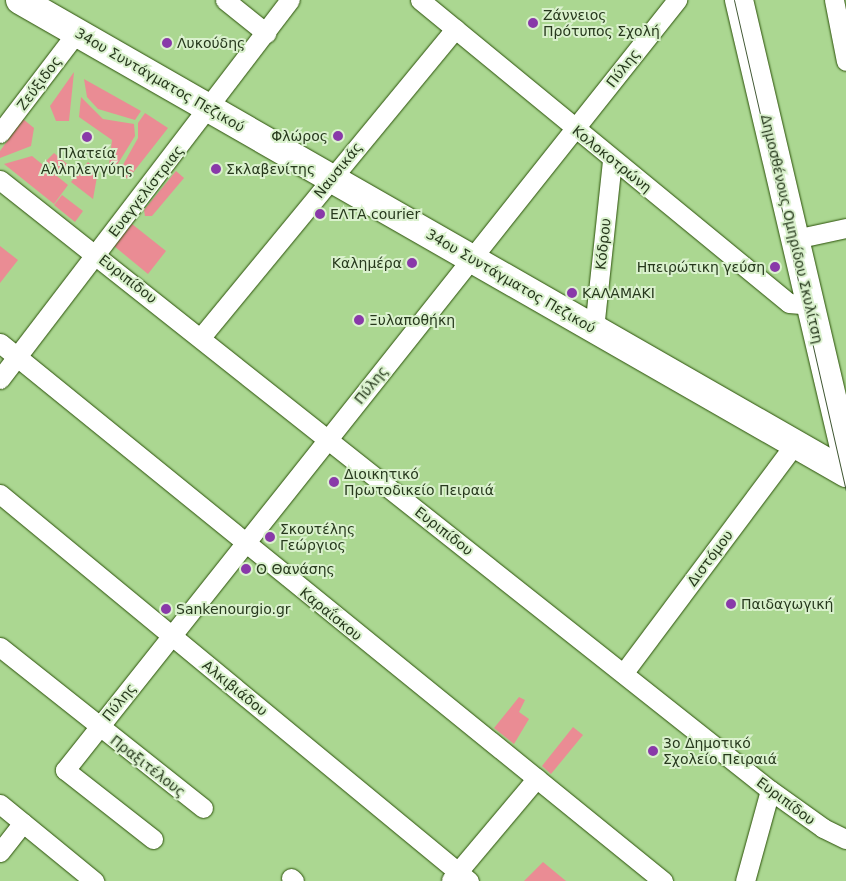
<!DOCTYPE html>
<html>
<head>
<meta charset="utf-8">
<style>
	body { margin:0 }
	#map { position:relative; width:846px; height:881px; overflow:hidden; background:#abd791; font-family:"DejaVu Sans",sans-serif }
	div>[style] { position:absolute }
	.green>* { inset:0; background:#ea8c94 }
	.roads { filter:drop-shadow(0 0 1px #2a5008) drop-shadow(0 0 1px #2a5008) }
	.street>* { height:19px; margin:-9.5px; padding:0 9.5px; transform-origin:9.5px; border-radius:9.5px; background:#fff }
	.secondary>* { height:28px; margin:-14px; padding:0 14px; transform-origin:14px; border-radius:14px; background:#fff }
	.primary>* { height:28px; margin:-14px; padding:0 14px; transform-origin:14px; border-radius:14px; background:#fff }
	.tram>* { height:1px; margin:-0.5px; padding:0 0.5px; transform-origin:0.5px; border-radius:0.5px; background:#3f5632 }
	.dots>* { width:14px; height:14px; translate:-50% -50%; box-sizing:border-box; border:2px solid #daf1cd; border-radius:50% }
	span { translate:-50% -50%; white-space:nowrap; text-align:center; line-height:1.15; -webkit-text-stroke:4px #daf1cd; paint-order:stroke }
	.poi-label { font-size:14px; color:#27391d }
	.left { translate:0 -50%; text-align:left }
	.right { translate:-100% -50%; text-align:right }
	.street-label { font-size:14px; color:#27391d }
</style>
</head>
<body>
<div id="map">
	<div class="green">
		<div style="clip-path:polygon(74px 72px,69px 121px,56px 121px,50px 106px)"></div>
		<div style="clip-path:polygon(84px 79px,141px 111px,135px 120px,98px 109px,87px 97px)"></div>
		<div style="clip-path:polygon(81px 97px,103px 119px,134px 124px,135px 136px,114px 170px,109px 165px,112px 140px,79px 117px)"></div>
		<div style="clip-path:polygon(145px 113px,168px 128px,128px 179px,119px 172px,138px 138px,138px 123px)"></div>
		<div style="clip-path:polygon(23px 119px,34px 128px,31px 146px,0 158px,0 151px)"></div>
		<div style="clip-path:polygon(54px 153px,72px 168px,59px 171px,46px 161px)"></div>
		<div style="clip-path:polygon(32px 156px,68px 185px,54px 204px,4px 164px)"></div>
		<div style="clip-path:polygon(88px 162px,98px 171px,93px 199px,71px 182px)"></div>
		<div style="clip-path:polygon(176px 171px,184px 178px,152px 216px,145px 216px,144px 210px)"></div>
		<div style="clip-path:polygon(62px 195px,83px 211px,75px 222px,54px 205px)"></div>
		<div style="clip-path:polygon(132px 224px,166px 251px,148px 274px,114px 246px)"></div>
		<div style="clip-path:polygon(0 246px,18px 260px,0 283px)"></div>
		<div style="clip-path:polygon(519px 697px,525px 700px,519px 712px,529px 719px,514px 744px,494px 728px)"></div>
		<div style="clip-path:polygon(573px 727px,583px 735px,551px 774px,542px 766px)"></div>
		<div style="clip-path:polygon(543px 862px,566px 881px,524px 881px)"></div>
	</div>
	<div class="roads">
		<div class="street">
			<div style="left:225px;top:0;width:53px;rotate:38.8deg"></div>
			<div style="left:420px;top:0;width:477px;rotate:39.4deg"></div>
			<div style="left:789px;top:303px;width:21px;rotate:5deg"></div>
			<div style="left:834px;top:0;width:62px;rotate:78.9deg"></div>
			<div style="left:0;top:133px;width:127px;rotate:-52.7deg"></div>
			<div style="left:0;top:180px;width:982px;rotate:38.39deg"></div>
			<div style="left:770px;top:790px;width:65px;rotate:35.6deg"></div>
			<div style="left:823px;top:828px;width:25px;rotate:26deg"></div>
			<div style="left:795px;top:239px;width:52px;rotate:-12.2deg"></div>
			<div style="left:594px;top:329px;width:170px;rotate:-83.9deg"></div>
			<div style="left:202px;top:336px;width:398px;rotate:-50.5deg"></div>
			<div style="left:0;top:343px;width:854px;rotate:39.06deg"></div>
			<div style="left:0;top:379px;width:477px;rotate:-52.6deg"></div>
			<div style="left:0;top:494px;width:608px;rotate:39.53deg"></div>
			<div style="left:0;top:647px;width:259px;rotate:38.4deg"></div>
			<div style="left:625px;top:671px;width:284px;rotate:-53.2deg"></div>
			<div style="left:0;top:804px;width:122px;rotate:39.3deg"></div>
			<div style="left:153px;top:839px;width:112px;rotate:-141.9deg"></div>
			<div style="left:65px;top:770px;width:984px;rotate:-51.52deg"></div>
			<div style="left:0;top:852px;width:37px;rotate:-52deg"></div>
			<div style="left:291px;top:878px;width:4px;rotate:45deg"></div>
			<div style="left:451px;top:880px;width:133px;rotate:-49.9deg"></div>
			<div style="left:745px;top:881px;width:94px;rotate:-74.6deg"></div>
		</div>
		<div class="secondary">
			<div style="left:20px;top:0;width:952px;rotate:29.8deg"></div>
		</div>
		<div class="primary">
			<div style="left:739px;top:0;width:469px;rotate:76.8deg"></div>
		</div>
	</div>
	<div class="tram">
		<div style="left:734px;top:0;width:504px;rotate:77.15deg"></div>
	</div>
	<div class="dots">
		<div style="left:533px;top:23px;background:#8939a9"></div>
		<div style="left:167px;top:43px;background:#8939a9"></div>
		<div style="left:338px;top:136px;background:#8939a9"></div>
		<div style="left:87px;top:137px;background:#8939a9"></div>
		<div style="left:216px;top:169px;background:#8939a9"></div>
		<div style="left:320px;top:214px;background:#8939a9"></div>
		<div style="left:412px;top:263px;background:#8939a9"></div>
		<div style="left:775px;top:267px;background:#8939a9"></div>
		<div style="left:572px;top:293px;background:#8939a9"></div>
		<div style="left:359px;top:320px;background:#8939a9"></div>
		<div style="left:334px;top:482px;background:#8939a9"></div>
		<div style="left:270px;top:537px;background:#8939a9"></div>
		<div style="left:246px;top:569px;background:#8939a9"></div>
		<div style="left:731px;top:604px;background:#8939a9"></div>
		<div style="left:166px;top:609px;background:#8939a9"></div>
		<div style="left:653px;top:751px;background:#8939a9"></div>
	</div>
	<div class="poi-label">
		<span class="left" style="left:543px;top:23px">Ζάννειος<br>Πρότυπος Σχολή</span>
		<span class="left" style="left:177px;top:43px">Λυκούδης</span>
		<span class="right" style="left:328px;top:136px">Φλώρος</span>
		<span style="left:87px;top:161px">Πλατεία<br>Αλληλεγγύης</span>
		<span class="left" style="left:226px;top:169px">Σκλαβενίτης</span>
		<span class="left" style="left:330px;top:214px">ΕΛΤΑ courier</span>
		<span class="right" style="left:402px;top:263px">Καλημέρα</span>
		<span class="right" style="left:765px;top:267px">Ηπειρώτικη γεύση</span>
		<span class="left" style="left:582px;top:293px">ΚΑΛΑΜΑΚΙ</span>
		<span class="left" style="left:369px;top:320px">Ξυλαποθήκη</span>
		<span class="left" style="left:344px;top:482px">Διοικητικό<br>Πρωτοδικείο Πειραιά</span>
		<span class="left" style="left:280px;top:537px">Σκουτέλης<br>Γεώργιος</span>
		<span class="left" style="left:256px;top:569px">Ο Θανάσης</span>
		<span class="left" style="left:741px;top:604px">Παιδαγωγική</span>
		<span class="left" style="left:176px;top:609px">Sankenourgio.gr</span>
		<span class="left" style="left:663px;top:751px">3ο Δημοτικό<br>Σχολείο Πειραιά</span>
	</div>
	<div class="street-label">
		<span style="left:623px;top:68px;rotate:-52deg">Πύλης</span>
		<span style="left:160px;top:80px;rotate:30deg">34ου Συντάγματος Πεζικού</span>
		<span style="left:39px;top:83px;rotate:-53deg">Ζεύξιδος</span>
		<span style="left:612px;top:159px;rotate:39deg">Κολοκοτρώνη</span>
		<span style="left:338px;top:170px;rotate:-51deg">Ναυσικάς</span>
		<span style="left:146px;top:191px;rotate:-52deg">Ευαγγελίστριας</span>
		<span style="left:792px;top:229px;rotate:77deg">Δημοσθένους Ομηρίδου Σκυλίτση</span>
		<span style="left:603px;top:244px;rotate:-84deg">Κόδρου</span>
		<span style="left:128px;top:279px;rotate:38deg">Ευριπίδου</span>
		<span style="left:511px;top:281px;rotate:30deg">34ου Συντάγματος Πεζικού</span>
		<span style="left:371px;top:385px;rotate:-51deg">Πύλης</span>
		<span style="left:444px;top:531px;rotate:38deg">Ευριπίδου</span>
		<span style="left:710px;top:558px;rotate:-53deg">Διστόμου</span>
		<span style="left:331px;top:614px;rotate:39deg">Καραΐσκου</span>
		<span style="left:235px;top:688px;rotate:39deg">Αλκιβιάδου</span>
		<span style="left:119px;top:702px;rotate:-51deg">Πύλης</span>
		<span style="left:148px;top:766px;rotate:38deg">Πραξιτέλους</span>
		<span style="left:786px;top:801px;rotate:37deg">Ευριπίδου</span>
	</div>
</div>
</body>
</html>
